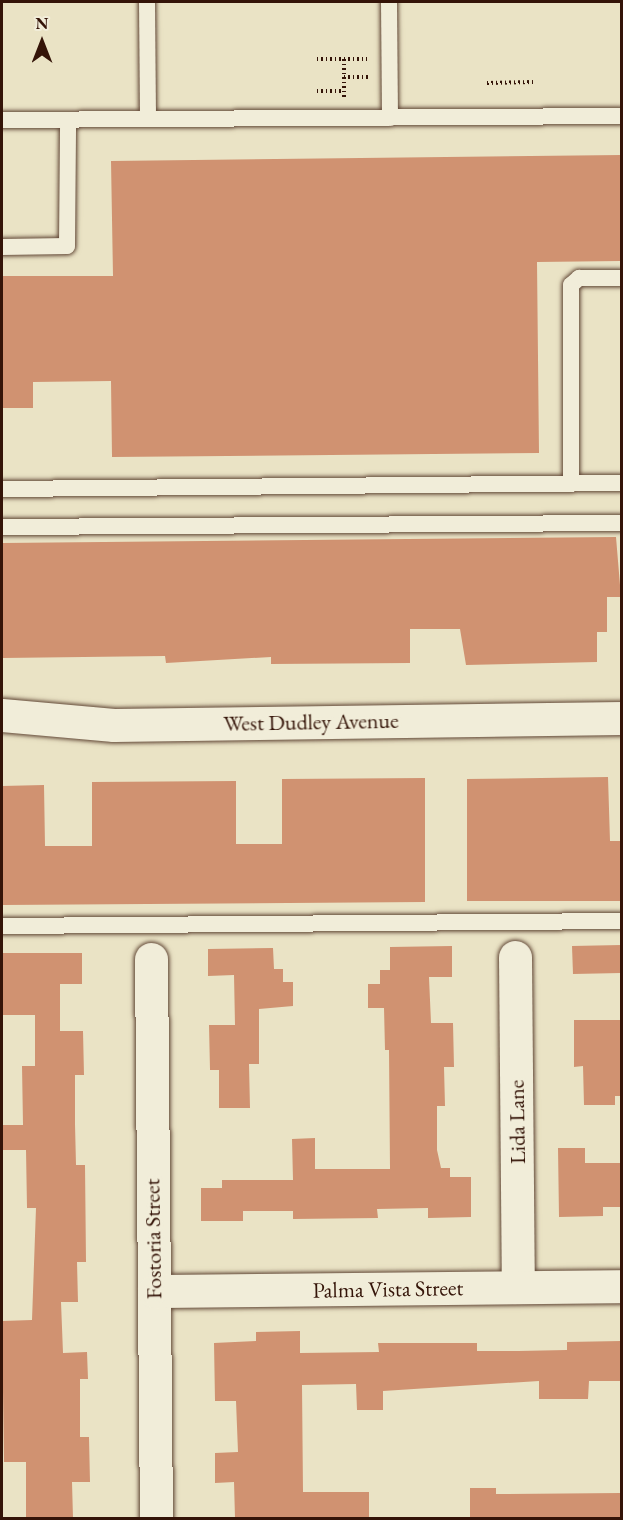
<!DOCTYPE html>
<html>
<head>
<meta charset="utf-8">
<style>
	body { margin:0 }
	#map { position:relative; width:623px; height:1520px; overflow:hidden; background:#eae3c5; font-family:"EB Garamond",serif }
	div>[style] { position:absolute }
	.building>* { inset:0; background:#d09271 }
	.path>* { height:4px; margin-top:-2px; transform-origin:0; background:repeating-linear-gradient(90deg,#341408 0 1.5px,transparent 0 4.5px) }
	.roads { filter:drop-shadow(0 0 2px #624837) drop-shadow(0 0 2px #624837) }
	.service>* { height:16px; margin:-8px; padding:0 8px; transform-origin:8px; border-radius:8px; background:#f1edd9 }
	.minor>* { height:33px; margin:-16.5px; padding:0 16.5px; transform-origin:16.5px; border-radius:16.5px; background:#f1edd9 }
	span { translate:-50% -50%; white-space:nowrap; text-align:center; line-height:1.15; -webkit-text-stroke:6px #f1edd9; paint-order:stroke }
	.street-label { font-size:22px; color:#341408 }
	.frame { position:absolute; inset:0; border:3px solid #341408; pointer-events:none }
	.north { position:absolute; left:12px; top:12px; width:60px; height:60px; -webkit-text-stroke:4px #f1edd9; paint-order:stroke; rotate:0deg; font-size:16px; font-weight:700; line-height:24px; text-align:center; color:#341408 }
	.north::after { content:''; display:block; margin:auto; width:21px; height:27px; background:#341408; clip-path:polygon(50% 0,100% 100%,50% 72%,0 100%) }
</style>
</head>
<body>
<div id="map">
	<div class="building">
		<div style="clip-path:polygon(621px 155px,621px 261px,537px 262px,539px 453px,112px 457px,111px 381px,33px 382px,33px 408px,2px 408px,2px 276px,113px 276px,111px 161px)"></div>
		<div style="clip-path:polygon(616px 537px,621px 597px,607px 597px,607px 632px,597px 632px,597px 662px,466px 665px,460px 629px,410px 629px,410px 663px,271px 664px,271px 657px,166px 663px,165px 656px,2px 658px,2px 543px)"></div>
		<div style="clip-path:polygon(608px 777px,610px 841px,621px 841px,620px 901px,467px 901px,467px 779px)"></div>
		<div style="clip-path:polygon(425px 778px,425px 902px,2px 905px,2px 786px,44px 785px,45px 846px,92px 846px,92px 782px,236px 781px,236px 844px,282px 844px,282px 779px)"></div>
		<div style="clip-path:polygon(621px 945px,621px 973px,573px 974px,572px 946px)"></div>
		<div style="clip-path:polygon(452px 946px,452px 977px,429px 977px,431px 1023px,453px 1023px,454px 1067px,444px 1067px,445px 1106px,437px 1106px,437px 1150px,441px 1168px,450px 1168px,450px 1177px,471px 1177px,471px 1217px,428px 1218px,428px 1208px,377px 1209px,378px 1218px,293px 1219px,293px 1211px,243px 1211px,243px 1221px,201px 1221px,201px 1188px,222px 1188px,222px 1180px,293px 1180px,292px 1139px,315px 1138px,315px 1169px,390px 1169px,389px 1050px,385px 1050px,384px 1008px,368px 1008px,368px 984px,380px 984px,380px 970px,390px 970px,390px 947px)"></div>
		<div style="clip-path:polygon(273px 948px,274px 969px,283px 969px,283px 982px,293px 982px,293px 1006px,259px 1009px,259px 1064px,249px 1064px,250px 1108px,219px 1108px,219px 1070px,210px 1070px,209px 1025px,235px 1025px,234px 975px,208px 976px,208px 949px)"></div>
		<div style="clip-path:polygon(2px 953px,82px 953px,82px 984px,60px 984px,60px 1031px,83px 1031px,84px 1075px,75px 1075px,75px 1124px,76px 1165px,85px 1165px,86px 1262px,77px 1262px,78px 1302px,61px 1302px,63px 1353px,87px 1352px,88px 1379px,80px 1379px,80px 1437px,89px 1437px,90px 1482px,72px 1482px,73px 1518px,26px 1518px,26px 1462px,4px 1462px,2px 1321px,32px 1320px,36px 1208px,27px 1208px,26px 1150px,3px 1150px,3px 1125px,23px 1125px,22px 1066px,35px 1066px,35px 1015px,2px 1015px)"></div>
		<div style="clip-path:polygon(574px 1020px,621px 1020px,621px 1096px,615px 1096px,615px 1105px,584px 1105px,583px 1066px,574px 1067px)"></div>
		<div style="clip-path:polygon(558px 1148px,585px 1148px,585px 1163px,620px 1163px,621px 1207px,603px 1207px,603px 1216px,559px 1217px)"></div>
		<div style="clip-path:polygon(300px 1331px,300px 1353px,379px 1352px,378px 1343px,477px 1343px,477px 1351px,518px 1351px,567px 1350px,567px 1342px,621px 1341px,621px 1381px,589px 1381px,588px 1399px,539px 1399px,539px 1381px,383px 1391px,383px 1410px,357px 1410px,356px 1384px,302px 1385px,303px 1492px,369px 1492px,369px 1518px,235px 1518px,234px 1482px,215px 1483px,215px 1453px,238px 1452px,236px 1401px,215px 1401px,214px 1343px,256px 1341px,256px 1332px)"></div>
		<div style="clip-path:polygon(470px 1488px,496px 1488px,496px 1494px,621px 1493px,621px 1518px,470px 1518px)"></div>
	</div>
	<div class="path">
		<div style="left:317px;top:59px;width:50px"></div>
		<div style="left:344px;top:59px;width:38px;rotate:90deg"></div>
		<div style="left:344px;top:77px;width:24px"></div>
		<div style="left:487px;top:83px;width:46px;rotate:-1.2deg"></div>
		<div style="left:317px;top:91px;width:27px"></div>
	</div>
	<div class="roads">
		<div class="service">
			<div style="left:147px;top:2px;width:117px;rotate:89.5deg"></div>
			<div style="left:389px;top:2px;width:116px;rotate:89.5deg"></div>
			<div style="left:2px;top:120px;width:620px;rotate:-0.37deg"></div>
			<div style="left:2px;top:247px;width:65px;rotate:-0.9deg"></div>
			<div style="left:67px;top:246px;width:126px;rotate:-89.5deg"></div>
			<div style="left:571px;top:484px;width:199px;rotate:-90deg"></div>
			<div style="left:571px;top:285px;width:11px;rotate:-41deg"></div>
			<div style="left:579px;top:278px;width:43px"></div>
			<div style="left:2px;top:489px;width:620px;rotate:-0.55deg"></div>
			<div style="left:2px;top:527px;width:620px;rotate:-0.37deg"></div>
			<div style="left:2px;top:926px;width:620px;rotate:-0.46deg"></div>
		</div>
		<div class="minor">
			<div style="left:2px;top:715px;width:112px;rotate:5.1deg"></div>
			<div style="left:114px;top:725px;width:508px;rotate:-0.79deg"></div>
			<div style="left:515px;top:957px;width:330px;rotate:89.5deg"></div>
			<div style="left:151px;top:959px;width:559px;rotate:89.49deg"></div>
			<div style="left:154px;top:1291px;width:468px;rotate:-0.6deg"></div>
		</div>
	</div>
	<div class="street-label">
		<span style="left:311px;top:722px;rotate:-1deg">West Dudley Avenue</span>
		<span style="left:517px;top:1122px;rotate:-91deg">Lida Lane</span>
		<span style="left:153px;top:1239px;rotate:-91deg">Fostoria Street</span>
		<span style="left:388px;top:1289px;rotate:-1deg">Palma Vista Street</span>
	</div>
	<div class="frame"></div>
	<div class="north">N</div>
</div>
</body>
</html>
